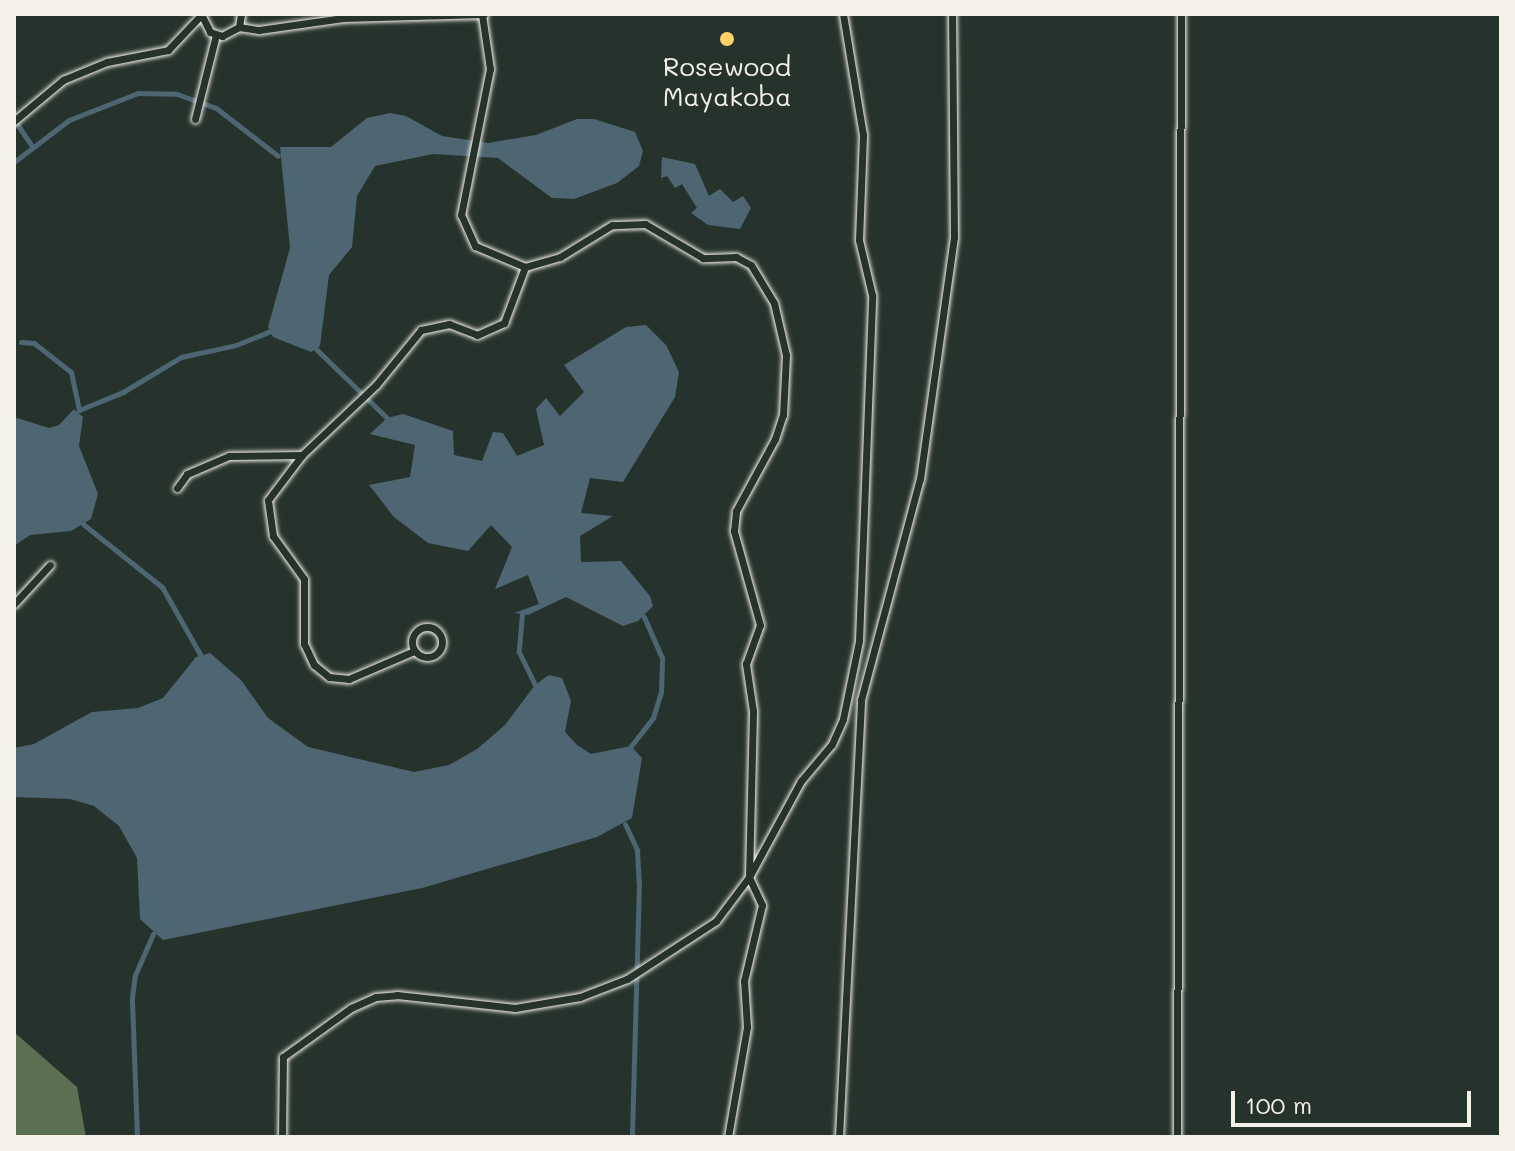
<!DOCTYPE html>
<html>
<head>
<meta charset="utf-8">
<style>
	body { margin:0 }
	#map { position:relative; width:1515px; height:1151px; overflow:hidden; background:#26332d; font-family:Mali,sans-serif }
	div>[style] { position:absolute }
	.green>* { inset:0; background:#5b6f52 }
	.water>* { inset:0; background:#4d6672 }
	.stream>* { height:5px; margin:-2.5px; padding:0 2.5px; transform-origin:2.5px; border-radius:2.5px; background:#4d6672 }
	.roads { filter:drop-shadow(0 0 2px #f4f1e8) drop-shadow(0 0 2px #f4f1e8) }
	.lane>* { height:7px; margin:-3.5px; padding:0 3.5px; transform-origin:3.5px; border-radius:3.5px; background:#26332d }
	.lane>.ring { margin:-3.5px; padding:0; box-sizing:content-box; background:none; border:7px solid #26332d; border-radius:50% }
	.dots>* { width:22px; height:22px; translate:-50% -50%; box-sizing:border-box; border:4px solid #26332d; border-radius:50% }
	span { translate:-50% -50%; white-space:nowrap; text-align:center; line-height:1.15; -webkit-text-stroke:8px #26332d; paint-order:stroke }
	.poi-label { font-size:26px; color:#f4f1e8 }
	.frame { position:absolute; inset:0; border:16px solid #f4f1e8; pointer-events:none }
	.scale { position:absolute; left:1231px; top:1091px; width:240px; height:36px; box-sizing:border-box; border:4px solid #f4f1e8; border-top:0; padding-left:10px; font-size:24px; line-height:28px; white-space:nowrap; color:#f4f1e8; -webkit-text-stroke:6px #26332d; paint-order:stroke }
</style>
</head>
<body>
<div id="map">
	<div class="green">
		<div style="clip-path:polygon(14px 1032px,77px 1087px,86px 1137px,14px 1137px)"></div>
	</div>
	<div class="water">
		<div style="clip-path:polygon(390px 113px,406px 116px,442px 136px,488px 143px,536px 135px,577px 119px,594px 119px,635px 132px,643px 151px,639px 166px,617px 183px,574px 199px,552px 198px,498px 158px,433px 154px,375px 166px,357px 196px,352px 247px,329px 275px,320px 346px,311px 352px,273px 337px,268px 327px,290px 248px,280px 147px,331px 147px,367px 118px)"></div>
		<div style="clip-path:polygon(662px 157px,695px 164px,709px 196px,720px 189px,733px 202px,743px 196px,751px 208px,740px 229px,708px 225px,691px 213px,697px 208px,682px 184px,675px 188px,667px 176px,661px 178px)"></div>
		<div style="clip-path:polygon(646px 325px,666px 345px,679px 372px,675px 397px,623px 482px,590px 478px,581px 513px,613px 516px,580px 536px,581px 562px,621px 561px,650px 596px,653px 606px,638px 621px,623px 626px,566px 597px,528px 615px,514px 613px,539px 604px,528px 575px,495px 589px,512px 547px,491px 525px,468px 551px,428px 543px,394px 517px,369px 485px,410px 477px,415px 445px,370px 434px,387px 418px,403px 414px,453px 431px,454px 455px,482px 461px,493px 432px,503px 433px,517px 456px,544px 445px,536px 409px,546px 398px,560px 416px,584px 392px,564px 365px,626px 327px)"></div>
		<div style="clip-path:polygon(74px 409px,83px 417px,79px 446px,98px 494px,91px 519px,71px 531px,30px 535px,14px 546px,14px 417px,49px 428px,59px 425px)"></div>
		<div style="clip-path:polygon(210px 653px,241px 680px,268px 718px,308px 747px,414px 772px,449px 765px,477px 749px,505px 725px,535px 685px,549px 675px,562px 678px,571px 701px,565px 732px,577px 745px,591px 754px,631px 746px,642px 758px,632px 818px,597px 837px,422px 888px,163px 940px,140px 919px,137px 858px,119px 826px,94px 806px,70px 799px,14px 797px,14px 748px,34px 744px,92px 712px,138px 708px,163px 698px,196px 657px)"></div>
	</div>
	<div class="stream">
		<div style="left:15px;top:121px;width:30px;rotate:56deg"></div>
		<div style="left:14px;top:162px;width:69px;rotate:-37.4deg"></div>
		<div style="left:69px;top:120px;width:74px;rotate:-21.4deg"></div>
		<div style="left:138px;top:93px;width:39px;rotate:1deg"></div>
		<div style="left:177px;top:94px;width:41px;rotate:19.7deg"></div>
		<div style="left:216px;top:108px;width:78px;rotate:37.7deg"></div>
		<div style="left:21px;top:342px;width:13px;rotate:4deg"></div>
		<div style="left:34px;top:343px;width:47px;rotate:38.1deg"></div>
		<div style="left:71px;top:372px;width:39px;rotate:78deg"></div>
		<div style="left:79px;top:410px;width:48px;rotate:-22.2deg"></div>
		<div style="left:123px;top:392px;width:68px;rotate:-31.1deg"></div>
		<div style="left:181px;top:357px;width:56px;rotate:-12.3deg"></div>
		<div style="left:236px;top:345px;width:37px;rotate:-22deg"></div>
		<div style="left:316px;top:349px;width:99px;rotate:44.2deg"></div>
		<div style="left:83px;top:524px;width:101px;rotate:38.6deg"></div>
		<div style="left:162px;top:587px;width:79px;rotate:60.5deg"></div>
		<div style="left:522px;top:614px;width:38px;rotate:95deg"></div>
		<div style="left:519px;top:652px;width:37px;rotate:64deg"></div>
		<div style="left:631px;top:746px;width:36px;rotate:-52deg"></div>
		<div style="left:653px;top:718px;width:28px;rotate:-73deg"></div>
		<div style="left:661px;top:691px;width:33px;rotate:-88deg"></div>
		<div style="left:662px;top:658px;width:45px;rotate:-113.7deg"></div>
		<div style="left:625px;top:824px;width:29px;rotate:65deg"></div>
		<div style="left:637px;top:850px;width:33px;rotate:87deg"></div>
		<div style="left:639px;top:883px;width:254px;rotate:91.6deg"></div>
		<div style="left:137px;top:1137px;width:139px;rotate:-92.1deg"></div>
		<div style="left:132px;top:998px;width:23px;rotate:-83deg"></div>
		<div style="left:135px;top:975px;width:45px;rotate:-66.3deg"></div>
	</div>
	<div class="roads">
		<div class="lane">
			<div style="left:202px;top:16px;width:18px;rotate:63deg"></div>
			<div style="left:210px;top:32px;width:13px;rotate:18deg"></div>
			<div style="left:222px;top:36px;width:19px;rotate:-28deg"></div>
			<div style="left:239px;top:27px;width:13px;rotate:-81deg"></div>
			<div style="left:239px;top:27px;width:20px;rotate:9deg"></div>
			<div style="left:259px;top:30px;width:85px;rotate:-8.1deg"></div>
			<div style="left:343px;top:18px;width:141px;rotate:-1.6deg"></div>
			<div style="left:195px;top:119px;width:87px;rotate:-76deg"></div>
			<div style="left:14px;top:121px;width:64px;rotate:-39.9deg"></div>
			<div style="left:63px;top:80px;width:48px;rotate:-22.2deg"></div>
			<div style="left:107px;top:62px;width:62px;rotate:-11.1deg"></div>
			<div style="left:168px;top:50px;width:50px;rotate:-46.6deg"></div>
			<div style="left:177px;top:488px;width:17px;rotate:-54deg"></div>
			<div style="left:187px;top:474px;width:46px;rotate:-23.2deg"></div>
			<div style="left:229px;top:456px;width:73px;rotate:-0.8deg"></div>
			<div style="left:14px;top:604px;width:53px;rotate:-47.3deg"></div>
			<div class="ring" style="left:412px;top:627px;width:23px;height:23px"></div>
			<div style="left:414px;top:651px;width:71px;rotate:156.7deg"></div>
			<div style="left:349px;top:679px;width:20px;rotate:-174deg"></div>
			<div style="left:329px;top:677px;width:19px;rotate:-141deg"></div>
			<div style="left:314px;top:665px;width:23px;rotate:-115deg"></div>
			<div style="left:304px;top:644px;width:65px;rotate:-90deg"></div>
			<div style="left:304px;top:579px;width:53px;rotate:-125.8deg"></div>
			<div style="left:273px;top:536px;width:36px;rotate:-98deg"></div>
			<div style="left:268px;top:500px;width:56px;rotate:-52.9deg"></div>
			<div style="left:302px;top:455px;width:102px;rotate:-43.4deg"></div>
			<div style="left:376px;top:385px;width:71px;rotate:-50.7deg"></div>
			<div style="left:421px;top:330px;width:29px;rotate:-12deg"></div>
			<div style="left:449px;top:324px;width:30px;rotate:21deg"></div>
			<div style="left:477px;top:335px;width:30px;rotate:-24deg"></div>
			<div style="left:504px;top:323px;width:60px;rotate:-69.4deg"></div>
			<div style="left:282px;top:1137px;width:80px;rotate:-89.3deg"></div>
			<div style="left:283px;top:1057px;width:84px;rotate:-35.8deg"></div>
			<div style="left:351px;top:1008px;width:27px;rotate:-24deg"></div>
			<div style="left:376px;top:997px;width:21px;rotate:-5deg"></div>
			<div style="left:397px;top:995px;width:119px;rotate:6.3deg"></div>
			<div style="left:515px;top:1008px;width:66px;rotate:-9.6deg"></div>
			<div style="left:580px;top:997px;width:50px;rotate:-21deg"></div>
			<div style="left:627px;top:979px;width:106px;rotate:-33.1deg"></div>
			<div style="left:716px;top:921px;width:55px;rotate:-53.1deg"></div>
			<div style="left:749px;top:877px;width:166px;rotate:-88.6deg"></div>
			<div style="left:753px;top:711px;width:48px;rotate:-98.5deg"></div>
			<div style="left:746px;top:664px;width:41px;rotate:-70.3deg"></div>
			<div style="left:760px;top:625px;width:98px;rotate:-105.5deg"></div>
			<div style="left:734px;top:531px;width:20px;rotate:-84deg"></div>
			<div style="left:736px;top:511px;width:82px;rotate:-61.6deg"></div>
			<div style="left:775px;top:439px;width:25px;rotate:-72deg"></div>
			<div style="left:783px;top:415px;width:60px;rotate:-87.1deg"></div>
			<div style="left:786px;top:355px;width:53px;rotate:-103deg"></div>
			<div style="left:774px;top:303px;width:44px;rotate:-121.2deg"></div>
			<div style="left:751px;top:265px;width:17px;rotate:-152deg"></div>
			<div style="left:736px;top:257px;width:33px;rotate:178deg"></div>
			<div style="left:703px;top:258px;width:67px;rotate:-149.6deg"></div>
			<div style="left:645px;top:224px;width:33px;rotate:178deg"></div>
			<div style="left:612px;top:225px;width:61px;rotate:148.4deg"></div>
			<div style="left:560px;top:257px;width:36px;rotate:164deg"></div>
			<div style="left:525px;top:267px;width:54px;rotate:-157.2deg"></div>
			<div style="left:475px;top:246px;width:34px;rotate:-114deg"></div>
			<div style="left:461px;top:215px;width:149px;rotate:-78.8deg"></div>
			<div style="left:490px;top:69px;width:55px;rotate:-98.4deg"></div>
			<div style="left:728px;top:1137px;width:112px;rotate:-80.2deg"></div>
			<div style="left:747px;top:1027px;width:46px;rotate:-93.7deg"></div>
			<div style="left:744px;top:981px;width:78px;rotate:-76.7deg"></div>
			<div style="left:762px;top:905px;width:31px;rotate:-115deg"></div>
			<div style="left:749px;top:877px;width:109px;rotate:-61.6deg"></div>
			<div style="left:801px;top:781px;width:48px;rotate:-50deg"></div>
			<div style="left:832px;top:744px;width:27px;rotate:-66deg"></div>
			<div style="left:843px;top:719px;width:80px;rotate:-78.4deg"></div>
			<div style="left:859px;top:641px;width:346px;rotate:-87.8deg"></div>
			<div style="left:872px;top:295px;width:57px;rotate:-103.3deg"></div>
			<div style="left:859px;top:240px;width:105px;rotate:-87.8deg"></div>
			<div style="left:863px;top:135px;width:123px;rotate:-99.4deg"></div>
			<div style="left:839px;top:1137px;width:438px;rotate:-87.1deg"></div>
			<div style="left:861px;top:700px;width:229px;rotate:-75.1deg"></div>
			<div style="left:920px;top:479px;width:244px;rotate:-82deg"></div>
			<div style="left:954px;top:237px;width:223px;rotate:-90.5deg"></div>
			<div style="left:1177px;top:1137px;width:1123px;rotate:-89.8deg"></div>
		</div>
	</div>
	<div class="dots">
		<div style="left:727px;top:39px;background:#ffd166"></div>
	</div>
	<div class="poi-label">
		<span style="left:727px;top:82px">Rosewood<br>Mayakoba</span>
	</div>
	<div class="frame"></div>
	<div class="scale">100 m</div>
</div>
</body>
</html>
